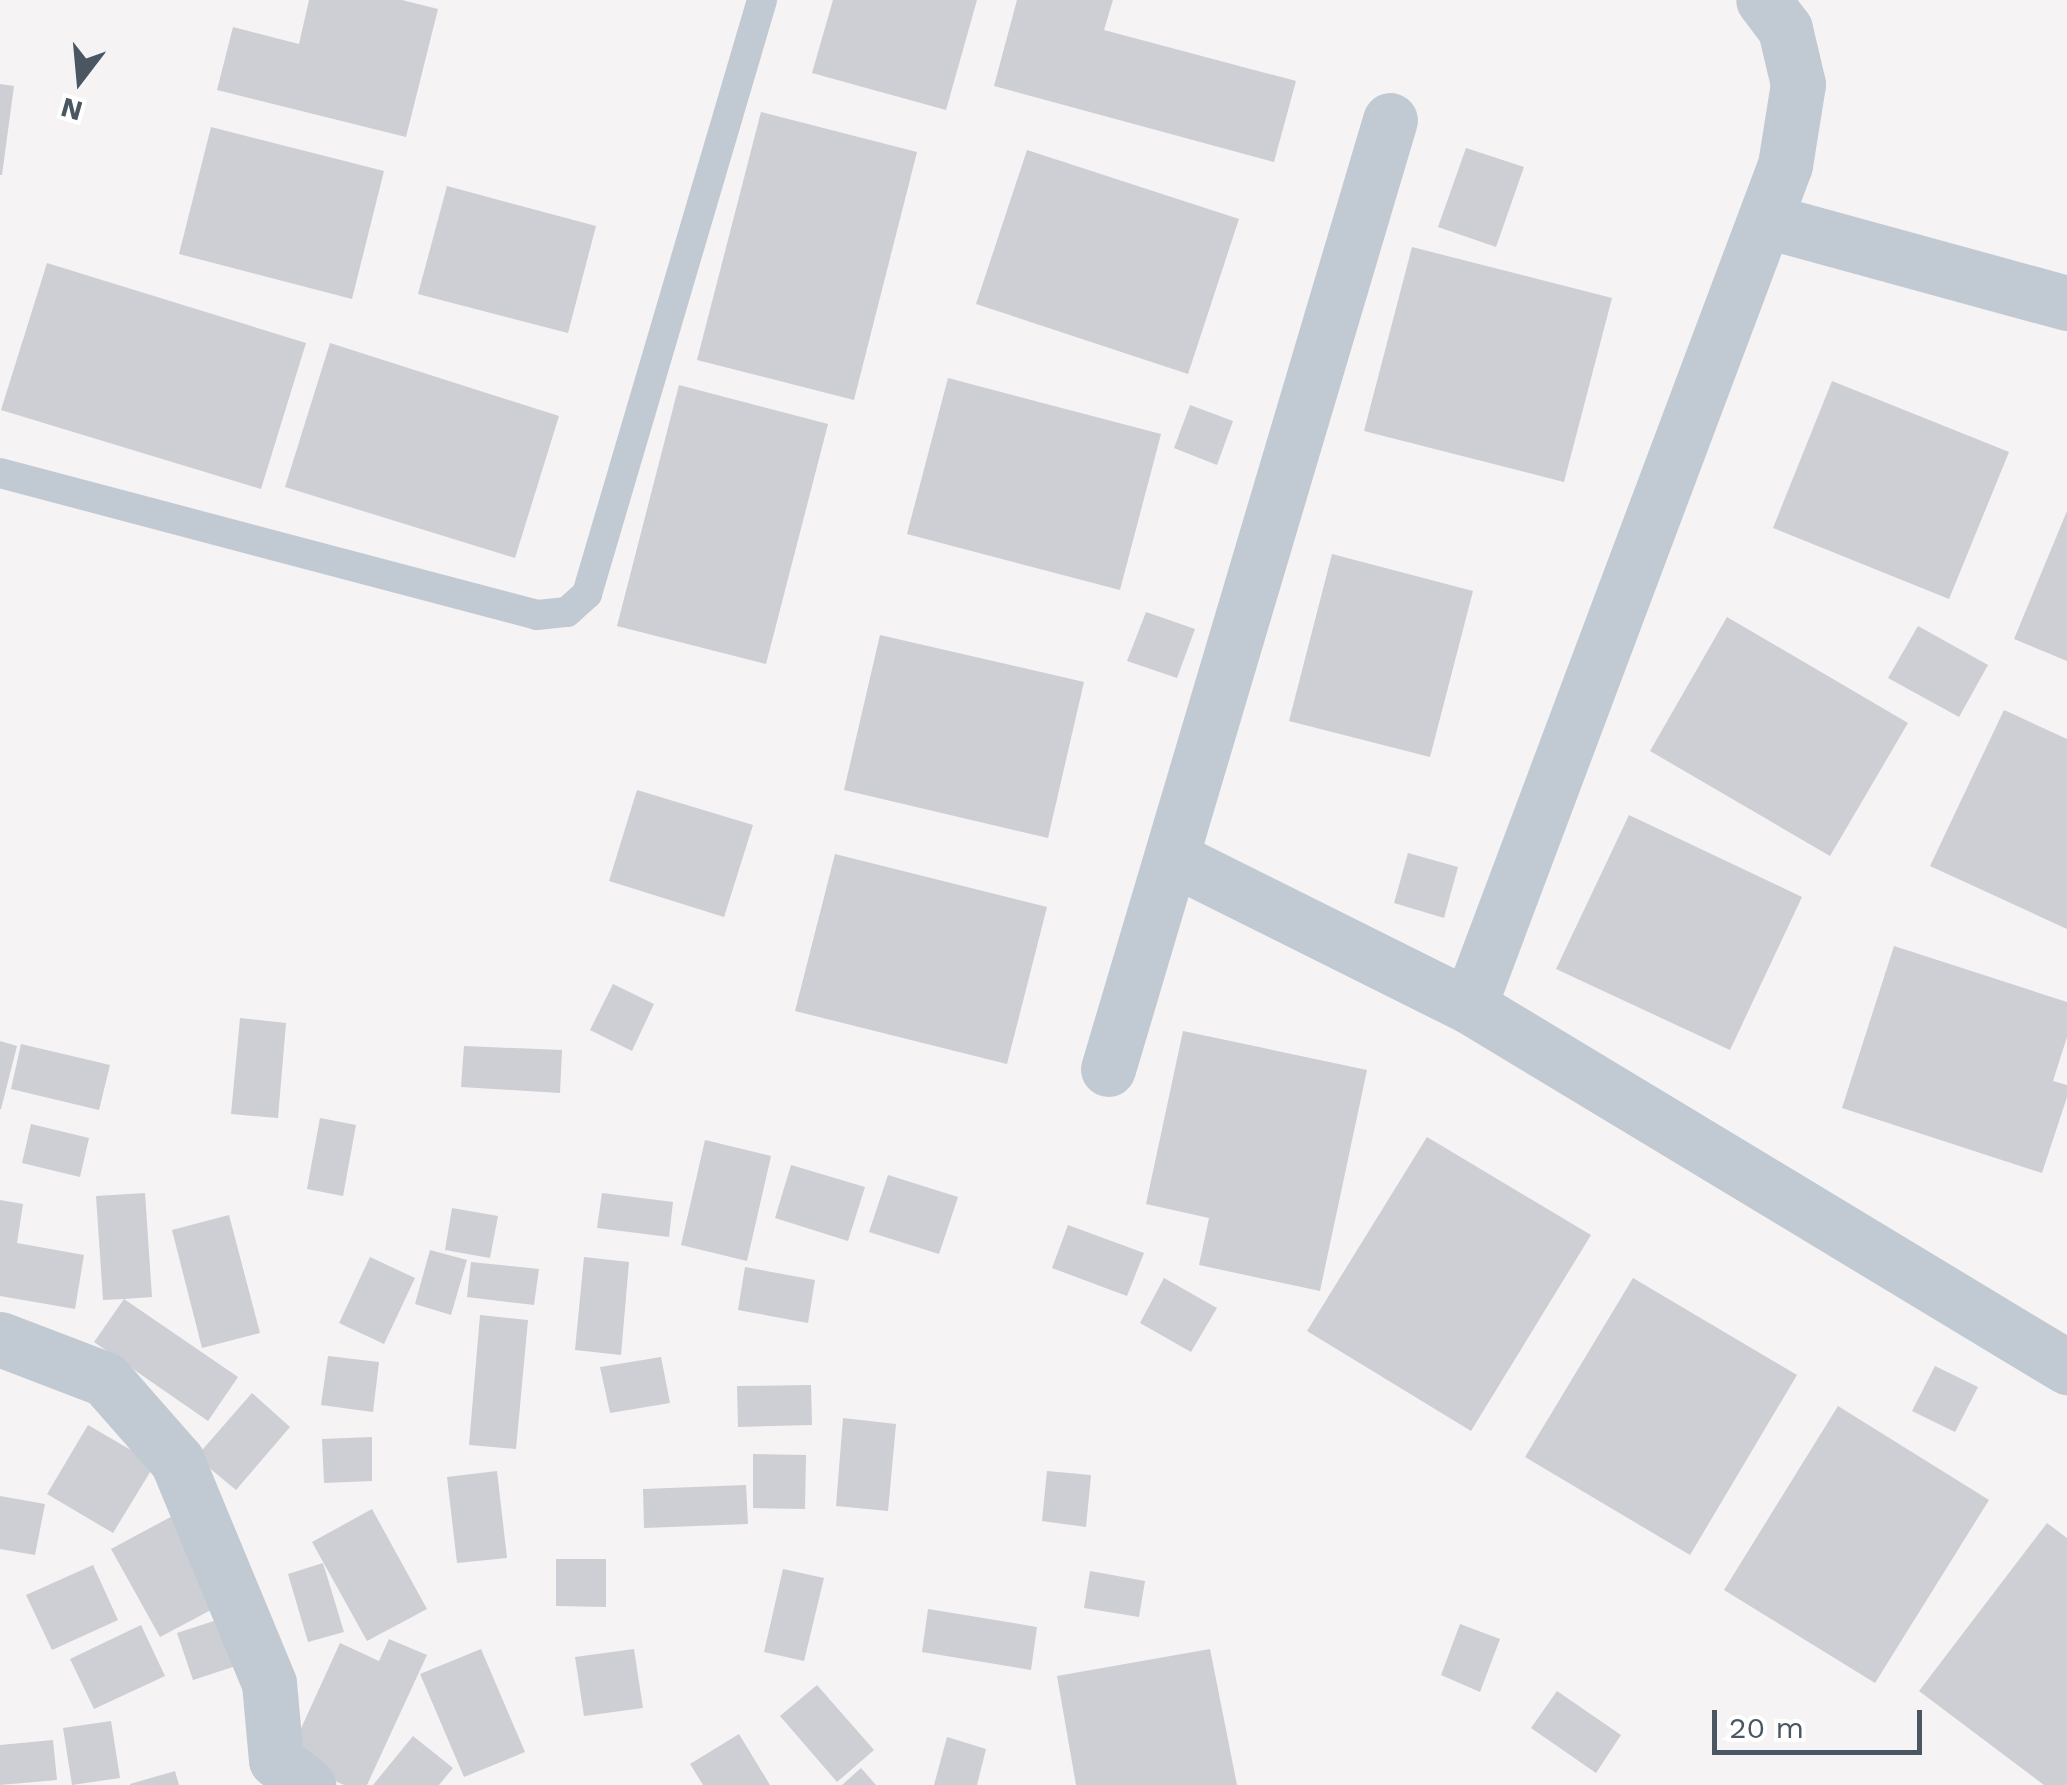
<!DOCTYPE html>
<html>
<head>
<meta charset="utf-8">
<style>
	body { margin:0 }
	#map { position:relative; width:2067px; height:1785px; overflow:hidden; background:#f5f3f3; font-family:"Work Sans",sans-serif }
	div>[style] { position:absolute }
	.building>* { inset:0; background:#cdcfd5 }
	.service>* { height:30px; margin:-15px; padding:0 15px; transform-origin:15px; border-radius:15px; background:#c1cad2 }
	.minor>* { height:55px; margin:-27.5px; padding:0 27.5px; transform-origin:27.5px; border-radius:27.5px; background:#c1cad2 }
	span { translate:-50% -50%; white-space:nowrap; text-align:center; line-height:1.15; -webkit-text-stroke:10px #fff; paint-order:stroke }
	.north { position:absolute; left:30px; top:30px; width:100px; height:100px; -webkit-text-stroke:8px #fff; paint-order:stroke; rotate:196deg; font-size:28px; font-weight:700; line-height:40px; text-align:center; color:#4a5661 }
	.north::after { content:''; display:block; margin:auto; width:35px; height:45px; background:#4a5661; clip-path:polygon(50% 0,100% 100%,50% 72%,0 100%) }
	.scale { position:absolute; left:1712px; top:1710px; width:210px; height:45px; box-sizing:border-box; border:5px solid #4a5661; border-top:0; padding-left:12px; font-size:30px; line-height:35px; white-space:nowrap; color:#4a5661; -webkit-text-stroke:8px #fff; paint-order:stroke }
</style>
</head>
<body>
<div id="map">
	<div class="building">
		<div style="clip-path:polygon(309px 0,402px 0,438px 9px,406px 137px,217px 90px,233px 27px,299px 44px)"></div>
		<div style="clip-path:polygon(833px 0,977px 0,946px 110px,812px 73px)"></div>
		<div style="clip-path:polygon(1017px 0,1113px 0,1104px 30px,1296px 81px,1274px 162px,994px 86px)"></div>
		<div style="clip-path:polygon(0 84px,14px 86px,2px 175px,0 175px)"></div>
		<div style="clip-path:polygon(761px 112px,917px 152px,854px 400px,697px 360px)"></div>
		<div style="clip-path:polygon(211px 127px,384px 171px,352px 299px,179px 254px)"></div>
		<div style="clip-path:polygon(1466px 148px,1524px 167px,1496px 247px,1438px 227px)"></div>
		<div style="clip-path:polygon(1027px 150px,1239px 219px,1188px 374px,976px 304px)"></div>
		<div style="clip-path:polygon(447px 186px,596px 226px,568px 333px,418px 294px)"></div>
		<div style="clip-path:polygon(1412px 247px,1612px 298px,1564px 482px,1364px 431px)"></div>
		<div style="clip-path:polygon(47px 263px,306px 343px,261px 489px,1px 410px)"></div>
		<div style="clip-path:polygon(330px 343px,559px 416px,515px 558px,285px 487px)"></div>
		<div style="clip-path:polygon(948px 378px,1161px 434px,1120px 590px,907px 534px)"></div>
		<div style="clip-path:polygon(1832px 381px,2009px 452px,1949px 599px,1773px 528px)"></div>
		<div style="clip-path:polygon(679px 385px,828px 424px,766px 664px,617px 626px)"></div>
		<div style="clip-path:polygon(1190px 405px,1233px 421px,1217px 465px,1174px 448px)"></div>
		<div style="clip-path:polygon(2067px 511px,2067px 661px,2014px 639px)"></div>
		<div style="clip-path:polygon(1332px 554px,1473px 591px,1430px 757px,1289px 721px)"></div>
		<div style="clip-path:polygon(1146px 612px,1195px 629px,1177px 678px,1127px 661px)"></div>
		<div style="clip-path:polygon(1727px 617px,1908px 723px,1830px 856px,1650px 751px)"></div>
		<div style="clip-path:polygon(1918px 626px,1988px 665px,1959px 717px,1888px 678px)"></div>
		<div style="clip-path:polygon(880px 635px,1084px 682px,1048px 838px,844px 790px)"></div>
		<div style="clip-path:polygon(2004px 710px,2067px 739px,2067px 929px,1930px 866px)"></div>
		<div style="clip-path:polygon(637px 790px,753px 825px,724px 917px,609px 881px)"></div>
		<div style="clip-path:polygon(1629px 815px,1802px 897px,1730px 1050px,1556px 969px)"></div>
		<div style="clip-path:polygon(1408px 853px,1458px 867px,1444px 918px,1394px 903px)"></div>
		<div style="clip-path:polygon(835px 854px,1047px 907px,1007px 1064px,795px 1011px)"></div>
		<div style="clip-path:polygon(1894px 946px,2067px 1002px,2067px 1037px,2053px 1081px,2067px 1085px,2067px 1097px,2042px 1173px,1842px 1108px)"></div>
		<div style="clip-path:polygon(613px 984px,654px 1004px,632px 1051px,590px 1030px)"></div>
		<div style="clip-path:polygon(240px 1018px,286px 1023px,278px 1118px,231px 1114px)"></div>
		<div style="clip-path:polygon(1183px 1031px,1367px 1070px,1320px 1291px,1199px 1265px,1209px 1218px,1146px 1204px)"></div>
		<div style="clip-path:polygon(0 1041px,17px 1046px,1px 1109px,0 1109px)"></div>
		<div style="clip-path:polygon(21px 1044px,110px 1065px,99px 1110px,11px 1089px)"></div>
		<div style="clip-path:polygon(464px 1046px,562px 1050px,560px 1093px,461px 1087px)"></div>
		<div style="clip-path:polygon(320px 1118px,356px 1125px,343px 1196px,307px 1189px)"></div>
		<div style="clip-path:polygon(31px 1124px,89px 1138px,80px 1177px,22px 1163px)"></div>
		<div style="clip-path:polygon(1427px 1137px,1591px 1235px,1471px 1431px,1307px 1331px)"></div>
		<div style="clip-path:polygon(705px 1140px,771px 1156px,747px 1261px,681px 1245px)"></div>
		<div style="clip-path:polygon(791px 1165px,865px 1187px,848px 1241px,775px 1218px)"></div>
		<div style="clip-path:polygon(888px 1175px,958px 1197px,939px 1254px,869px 1232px)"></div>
		<div style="clip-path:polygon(145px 1193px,152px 1297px,124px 1299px,238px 1377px,208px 1421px,94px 1342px,124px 1299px,103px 1300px,96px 1196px)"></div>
		<div style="clip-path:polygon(602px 1193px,673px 1202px,669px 1237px,597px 1228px)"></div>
		<div style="clip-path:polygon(0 1200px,23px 1204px,17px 1243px,84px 1255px,75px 1309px,0 1296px)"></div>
		<div style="clip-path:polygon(452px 1208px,498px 1216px,490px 1258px,445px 1250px)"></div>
		<div style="clip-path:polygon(229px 1215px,260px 1333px,202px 1348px,172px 1230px)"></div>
		<div style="clip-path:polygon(1068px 1225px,1144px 1253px,1127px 1296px,1052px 1268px)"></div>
		<div style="clip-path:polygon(430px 1250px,467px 1260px,451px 1315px,415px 1304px)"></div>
		<div style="clip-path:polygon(370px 1257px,415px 1278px,384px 1344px,339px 1323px)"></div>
		<div style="clip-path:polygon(584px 1257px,629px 1262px,621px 1355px,575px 1350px)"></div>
		<div style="clip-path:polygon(471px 1262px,539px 1269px,534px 1305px,467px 1297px)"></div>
		<div style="clip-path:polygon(745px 1267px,815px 1280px,808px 1323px,738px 1310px)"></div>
		<div style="clip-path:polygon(1164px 1278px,1217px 1308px,1191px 1352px,1140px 1323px)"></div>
		<div style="clip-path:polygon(1633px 1278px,1797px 1375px,1690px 1555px,1525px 1457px)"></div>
		<div style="clip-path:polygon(480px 1315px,528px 1320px,516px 1449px,469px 1445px)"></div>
		<div style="clip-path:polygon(328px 1356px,379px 1362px,373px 1412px,321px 1405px)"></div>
		<div style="clip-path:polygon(661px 1357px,670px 1403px,610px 1413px,600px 1367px)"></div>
		<div style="clip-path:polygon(1935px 1366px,1978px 1387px,1955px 1432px,1912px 1411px)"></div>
		<div style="clip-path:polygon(811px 1385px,812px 1425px,738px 1427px,737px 1386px)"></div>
		<div style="clip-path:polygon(252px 1393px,290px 1427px,236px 1490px,196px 1457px)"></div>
		<div style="clip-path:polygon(1838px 1406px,1989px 1500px,1875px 1683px,1724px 1590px)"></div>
		<div style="clip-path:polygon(843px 1418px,896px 1424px,888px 1511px,836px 1506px)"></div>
		<div style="clip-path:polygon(88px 1425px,155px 1464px,113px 1533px,47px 1494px)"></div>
		<div style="clip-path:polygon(372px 1437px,372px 1481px,324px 1483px,322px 1439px)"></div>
		<div style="clip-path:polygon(753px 1454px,806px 1455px,805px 1509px,753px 1508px)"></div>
		<div style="clip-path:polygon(497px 1471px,507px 1558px,457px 1563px,447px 1477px)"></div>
		<div style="clip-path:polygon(1047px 1471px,1091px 1475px,1086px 1527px,1042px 1521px)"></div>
		<div style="clip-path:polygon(746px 1485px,748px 1524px,644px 1528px,643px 1489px)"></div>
		<div style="clip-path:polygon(0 1496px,45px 1504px,35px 1555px,0 1549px)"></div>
		<div style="clip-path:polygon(372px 1509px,427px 1609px,367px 1641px,312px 1542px)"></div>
		<div style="clip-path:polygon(178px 1513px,226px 1602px,160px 1637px,111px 1549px)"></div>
		<div style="clip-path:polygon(2047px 1523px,2067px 1538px,2067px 1785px,2044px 1785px,1919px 1691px)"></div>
		<div style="clip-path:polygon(556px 1559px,606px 1559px,606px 1607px,556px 1606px)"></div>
		<div style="clip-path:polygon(323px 1563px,344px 1632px,308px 1642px,288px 1574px)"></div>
		<div style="clip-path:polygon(93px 1565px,118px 1620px,52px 1650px,26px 1595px)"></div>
		<div style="clip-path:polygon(783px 1569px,824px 1578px,804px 1661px,764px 1652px)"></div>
		<div style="clip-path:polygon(1090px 1571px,1145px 1581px,1139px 1617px,1084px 1608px)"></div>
		<div style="clip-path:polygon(928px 1609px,1037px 1627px,1031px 1670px,922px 1652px)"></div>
		<div style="clip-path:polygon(226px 1617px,242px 1664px,193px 1680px,177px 1633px)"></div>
		<div style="clip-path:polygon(1460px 1624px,1500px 1639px,1480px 1692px,1441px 1675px)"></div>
		<div style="clip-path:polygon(141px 1625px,165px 1676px,94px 1709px,70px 1659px)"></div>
		<div style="clip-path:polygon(389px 1639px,427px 1655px,367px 1785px,344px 1785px,287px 1759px,340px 1643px,379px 1661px)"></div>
		<div style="clip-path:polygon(481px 1649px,525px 1752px,464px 1777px,420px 1674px)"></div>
		<div style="clip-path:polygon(634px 1649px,643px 1708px,584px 1716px,575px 1657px)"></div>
		<div style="clip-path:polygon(1210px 1649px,1237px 1785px,1076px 1785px,1057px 1676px)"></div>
		<div style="clip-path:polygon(817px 1685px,874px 1750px,837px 1782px,780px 1716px)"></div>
		<div style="clip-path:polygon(1557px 1691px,1621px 1735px,1596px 1773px,1531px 1728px)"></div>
		<div style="clip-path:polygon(111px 1721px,120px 1778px,72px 1785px,63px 1728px)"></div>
		<div style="clip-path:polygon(739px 1734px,770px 1785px,703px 1785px,690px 1764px)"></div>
		<div style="clip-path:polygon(413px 1736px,453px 1768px,439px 1785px,373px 1785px)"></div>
		<div style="clip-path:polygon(947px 1737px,986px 1749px,977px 1785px,934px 1785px)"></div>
		<div style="clip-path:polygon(53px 1740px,57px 1780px,0 1785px,0 1745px)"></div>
		<div style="clip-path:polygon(861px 1768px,876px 1785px,842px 1785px)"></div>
		<div style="clip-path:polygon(175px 1771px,179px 1785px,130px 1785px,130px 1784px)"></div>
	</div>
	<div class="service">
		<div style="left:0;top:473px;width:555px;rotate:14.81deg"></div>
		<div style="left:537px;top:615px;width:30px;rotate:-6deg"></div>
		<div style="left:567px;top:612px;width:27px;rotate:-42deg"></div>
		<div style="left:587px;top:594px;width:619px;rotate:-73.58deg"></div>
	</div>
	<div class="minor">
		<div style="left:1767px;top:221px;width:311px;rotate:15.3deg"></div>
		<div style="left:1174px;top:859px;width:330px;rotate:26.5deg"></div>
		<div style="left:1469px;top:1006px;width:699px;rotate:31.12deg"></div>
		<div style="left:1469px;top:1006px;width:898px;rotate:-69.41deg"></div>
		<div style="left:1785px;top:165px;width:82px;rotate:-80.9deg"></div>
		<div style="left:1798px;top:84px;width:57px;rotate:-103.3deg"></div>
		<div style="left:1785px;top:29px;width:36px;rotate:-127deg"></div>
		<div style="left:1108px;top:1069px;width:990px;rotate:-73.45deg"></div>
		<div style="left:0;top:1339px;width:112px;rotate:20.9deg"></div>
		<div style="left:105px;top:1379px;width:109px;rotate:48.7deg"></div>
		<div style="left:177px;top:1461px;width:240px;rotate:67.5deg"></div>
		<div style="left:269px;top:1683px;width:77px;rotate:84.8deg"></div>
		<div style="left:276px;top:1760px;width:41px;rotate:38deg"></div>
	</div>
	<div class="north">N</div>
	<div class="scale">20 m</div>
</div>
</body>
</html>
